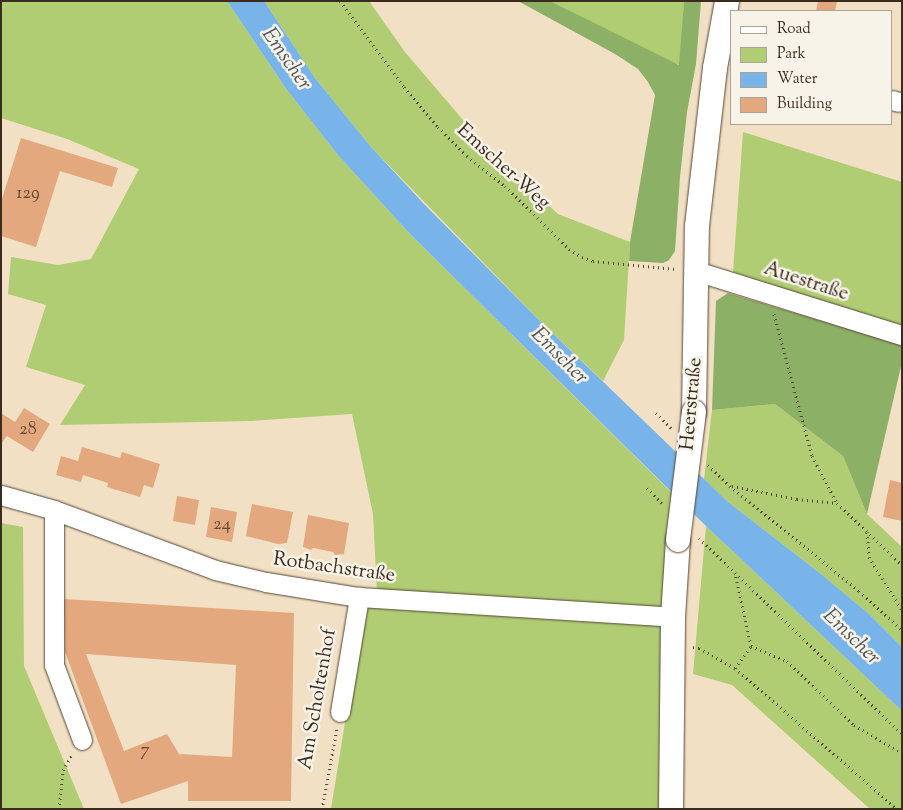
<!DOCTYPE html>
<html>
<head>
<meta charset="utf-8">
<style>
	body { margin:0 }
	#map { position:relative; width:903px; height:810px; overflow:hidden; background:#f2e0c4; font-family:"Sorts Mill Goudy",serif }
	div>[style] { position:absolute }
	.green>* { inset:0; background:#b1cd73 }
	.forest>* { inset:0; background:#8cb065 }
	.water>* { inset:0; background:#78b4ea }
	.building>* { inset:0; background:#e3a87e }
	.path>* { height:3px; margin-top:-1.5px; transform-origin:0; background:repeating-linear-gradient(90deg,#564537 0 1px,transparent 0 5px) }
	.roads { filter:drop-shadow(0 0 1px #564537) drop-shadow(0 0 1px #564537) }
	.minor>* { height:19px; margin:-9.5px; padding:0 9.5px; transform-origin:9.5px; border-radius:9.5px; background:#fff }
	.major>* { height:24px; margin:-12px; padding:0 12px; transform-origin:12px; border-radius:12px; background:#fff }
	.bridges { filter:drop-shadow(0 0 1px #564537) drop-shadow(0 0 1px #564537) }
	.major-bridge>* { height:24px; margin:-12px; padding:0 12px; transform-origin:12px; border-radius:12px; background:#fff }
	span { translate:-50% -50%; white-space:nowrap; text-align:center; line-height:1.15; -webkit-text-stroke:5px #f7f3e8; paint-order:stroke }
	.number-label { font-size:18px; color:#654a36 }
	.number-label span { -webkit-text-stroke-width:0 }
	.street-label { font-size:20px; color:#3b2a1e }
	.water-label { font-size:21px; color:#4d535b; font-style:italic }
	.frame { position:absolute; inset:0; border:2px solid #3b2a1e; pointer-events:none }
	.legend { position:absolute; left:730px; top:10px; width:162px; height:115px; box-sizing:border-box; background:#f7f3e8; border:1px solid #aca397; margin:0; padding:6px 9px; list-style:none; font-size:15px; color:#3b2a1e }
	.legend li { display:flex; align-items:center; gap:10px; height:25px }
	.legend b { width:25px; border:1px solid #aca397 }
</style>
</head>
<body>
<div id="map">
	<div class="green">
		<div style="clip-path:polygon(1px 1px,227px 1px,287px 90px,337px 154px,409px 233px,678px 499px,668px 613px,377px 593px,373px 514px,352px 414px,251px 421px,60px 425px,85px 385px,26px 367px,46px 305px,8px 294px,11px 257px,58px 265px,91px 259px,139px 169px,67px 139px,1px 118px)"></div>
		<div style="clip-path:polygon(264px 1px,369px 1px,405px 52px,487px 148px,558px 214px,630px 242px,624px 340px,603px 381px,541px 322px,371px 147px,315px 78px)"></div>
		<div style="clip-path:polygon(550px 1px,684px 1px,680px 65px,661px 58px)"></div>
		<div style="clip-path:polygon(743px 132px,902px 182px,902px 330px,859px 318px,733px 272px)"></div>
		<div style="clip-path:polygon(775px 404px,843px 456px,867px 514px,902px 547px,902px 647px,869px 614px,821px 574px,728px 502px,704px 479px,712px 410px)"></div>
		<div style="clip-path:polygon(1px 523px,23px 527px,24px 666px,84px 809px,1px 809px)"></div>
		<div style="clip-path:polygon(706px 526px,902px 711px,902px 809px,870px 809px,732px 685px,693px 674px)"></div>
		<div style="clip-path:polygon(365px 599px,665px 625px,663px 809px,331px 809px)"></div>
	</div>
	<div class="forest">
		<div style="clip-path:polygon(518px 1px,550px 1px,679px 65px,684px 1px,701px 1px,696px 64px,687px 112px,680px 177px,675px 251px,669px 260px,663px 263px,629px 261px,630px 242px,655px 95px,648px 82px,638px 69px,615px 54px)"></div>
		<div style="clip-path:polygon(728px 293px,902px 345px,902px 362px,867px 514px,843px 456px,775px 404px,712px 410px,716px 301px)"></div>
	</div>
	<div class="water">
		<div style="clip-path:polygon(227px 1px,264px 1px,315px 78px,371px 147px,425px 205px,541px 322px,728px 502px,821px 574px,869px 614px,902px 647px,902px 711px,706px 526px,409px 233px,337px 154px,287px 90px)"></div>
	</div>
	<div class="building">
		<div style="clip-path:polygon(818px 1px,837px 1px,835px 11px,816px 11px)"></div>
		<div style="clip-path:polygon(21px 138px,118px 168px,112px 187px,60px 171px,36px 247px,1px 236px,1px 202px)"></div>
		<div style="clip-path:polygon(24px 408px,50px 424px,33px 452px,7px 436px,1px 444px,1px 413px,15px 422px)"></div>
		<div style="clip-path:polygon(82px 447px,120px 458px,122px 452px,160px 464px,153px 488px,144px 485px,140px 497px,107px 487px,108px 483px,83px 475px,81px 482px,56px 475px,61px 456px,78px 461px)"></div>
		<div style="clip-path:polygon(890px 480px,902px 483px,902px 521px,883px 517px)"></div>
		<div style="clip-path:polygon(177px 496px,199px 500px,195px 525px,173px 521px)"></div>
		<div style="clip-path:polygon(252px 504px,293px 512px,287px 543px,278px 544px,246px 536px)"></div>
		<div style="clip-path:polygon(211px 507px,237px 512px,232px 542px,206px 537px)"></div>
		<div style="clip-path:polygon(308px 515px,349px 523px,344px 554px,335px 555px,333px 552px,313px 548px,311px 550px,303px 547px)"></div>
		<div style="clip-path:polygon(evenodd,64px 599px,294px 613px,291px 801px,188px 801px,188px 781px,121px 804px,65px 652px,64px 599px,86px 654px,236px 665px,232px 757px,180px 754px,181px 757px,167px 734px,124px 751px,86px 654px)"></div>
	</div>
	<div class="path">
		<div style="left:340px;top:1px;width:107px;rotate:53.3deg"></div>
		<div style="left:404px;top:87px;width:52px;rotate:49.6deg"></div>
		<div style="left:438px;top:127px;width:41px;rotate:45deg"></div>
		<div style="left:467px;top:156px;width:48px;rotate:38.3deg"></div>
		<div style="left:505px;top:186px;width:90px;rotate:44.5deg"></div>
		<div style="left:569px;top:249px;width:15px;rotate:32deg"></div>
		<div style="left:582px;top:257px;width:12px;rotate:20deg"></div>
		<div style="left:593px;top:261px;width:83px;rotate:5.5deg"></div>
		<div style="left:774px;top:314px;width:147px;rotate:75deg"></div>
		<div style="left:812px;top:456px;width:53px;rotate:62deg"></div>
		<div style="left:837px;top:503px;width:90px;rotate:43.6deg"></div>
		<div style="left:656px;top:413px;width:23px;rotate:45deg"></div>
		<div style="left:708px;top:465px;width:30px;rotate:44deg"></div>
		<div style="left:730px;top:486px;width:166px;rotate:39.1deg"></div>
		<div style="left:859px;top:591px;width:58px;rotate:42.2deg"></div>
		<div style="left:732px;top:486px;width:66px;rotate:11.3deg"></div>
		<div style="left:797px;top:499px;width:40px;rotate:5.7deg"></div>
		<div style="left:647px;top:488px;width:21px;rotate:45deg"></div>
		<div style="left:867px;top:532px;width:25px;rotate:85deg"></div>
		<div style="left:869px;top:557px;width:62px;rotate:58.1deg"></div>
		<div style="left:699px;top:538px;width:282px;rotate:44deg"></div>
		<div style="left:751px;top:646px;width:39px;rotate:23deg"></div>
		<div style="left:787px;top:661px;width:93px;rotate:43.7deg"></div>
		<div style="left:854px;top:725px;width:56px;rotate:30.3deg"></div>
		<div style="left:693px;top:647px;width:6px;rotate:9deg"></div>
		<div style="left:699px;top:648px;width:41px;rotate:29.1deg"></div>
		<div style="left:735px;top:668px;width:215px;rotate:41deg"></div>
		<div style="left:735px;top:668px;width:27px;rotate:-54deg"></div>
		<div style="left:751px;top:646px;width:75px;rotate:-102.4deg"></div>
		<div style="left:59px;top:809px;width:39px;rotate:-84deg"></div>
		<div style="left:63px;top:770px;width:17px;rotate:-59deg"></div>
		<div style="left:322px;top:809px;width:82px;rotate:-79.5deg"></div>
	</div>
	<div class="roads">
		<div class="minor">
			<div style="left:892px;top:100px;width:7px;rotate:16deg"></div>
			<div style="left:696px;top:271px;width:216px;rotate:17.3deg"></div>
			<div style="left:1px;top:495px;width:55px;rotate:15.8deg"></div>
			<div style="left:54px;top:510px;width:172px;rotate:20.4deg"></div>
			<div style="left:215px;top:570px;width:52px;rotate:13.2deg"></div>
			<div style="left:266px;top:582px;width:94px;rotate:9.2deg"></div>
			<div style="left:359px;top:597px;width:315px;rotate:3.6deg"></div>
			<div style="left:54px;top:510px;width:155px;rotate:90deg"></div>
			<div style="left:54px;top:665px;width:80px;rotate:69.5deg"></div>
			<div style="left:340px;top:712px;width:117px;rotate:-80.6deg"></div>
		</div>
		<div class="major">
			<div style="left:694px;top:412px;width:186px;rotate:-89.1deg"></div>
			<div style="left:697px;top:226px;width:159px;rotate:-83.5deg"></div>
			<div style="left:715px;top:68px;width:68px;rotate:-79.8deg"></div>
			<div style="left:671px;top:809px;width:192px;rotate:-89.4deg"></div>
			<div style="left:673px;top:617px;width:77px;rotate:-86.3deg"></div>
		</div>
	</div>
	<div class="bridges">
		<div class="major-bridge">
			<div style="left:678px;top:540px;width:129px;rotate:-82.9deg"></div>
		</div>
	</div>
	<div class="number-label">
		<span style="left:28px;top:194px">129</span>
		<span style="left:28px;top:430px">28</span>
		<span style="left:222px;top:525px">24</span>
		<span style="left:145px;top:751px">7</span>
	</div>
	<div class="street-label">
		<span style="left:503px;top:167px;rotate:42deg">Emscher-Weg</span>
		<span style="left:806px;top:282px;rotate:18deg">Auestraße</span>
		<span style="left:692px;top:404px;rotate:-85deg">Heerstraße</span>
		<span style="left:334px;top:568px;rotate:8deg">Rotbachstraße</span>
		<span style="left:318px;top:699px;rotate:-80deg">Am Scholtenhof</span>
	</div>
	<div class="water-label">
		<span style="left:286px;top:59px;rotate:55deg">Emscher</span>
		<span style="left:559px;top:356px;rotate:45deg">Emscher</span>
		<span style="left:851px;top:637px;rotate:44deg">Emscher</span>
	</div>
	<div class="frame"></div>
	<ul class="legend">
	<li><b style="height:6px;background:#fff"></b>Road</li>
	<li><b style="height:14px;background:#b1cd73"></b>Park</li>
	<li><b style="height:14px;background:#78b4ea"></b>Water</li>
	<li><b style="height:14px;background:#e3a87e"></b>Building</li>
	</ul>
</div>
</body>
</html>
